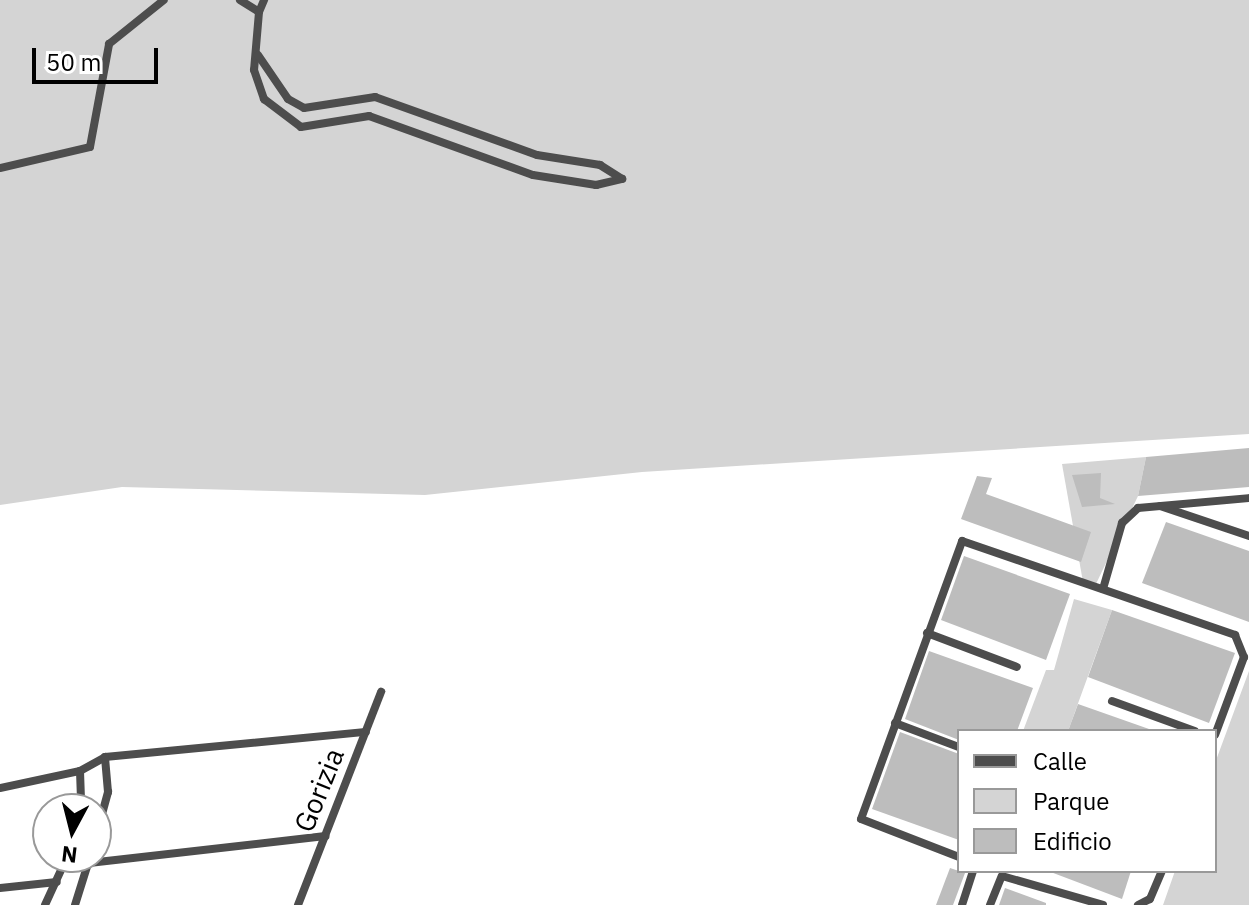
<!DOCTYPE html>
<html>
<head>
<meta charset="utf-8">
<style>
	body { margin:0 }
	#map { position:relative; width:1249px; height:905px; overflow:hidden; background:#fff; font-family:"IBM Plex Sans",sans-serif }
	div>[style] { position:absolute }
	.green>* { inset:0; background:#d4d4d4 }
	.building>* { inset:0; background:#bdbdbd }
	.street>* { height:8px; margin:-4px; padding:0 4px; transform-origin:4px; border-radius:4px; background:#4d4d4d }
	span { translate:-50% -50%; white-space:nowrap; text-align:center; line-height:1.15; -webkit-text-stroke:7px #fff; paint-order:stroke }
	.street-label { font-size:28px; color:#000 }
	.legend { position:absolute; left:957px; top:729px; width:260px; height:144px; box-sizing:border-box; background:#fff; border:2px solid #999; margin:0; padding:10px 14px; list-style:none; font-size:24px; color:#000 }
	.legend li { display:flex; align-items:center; gap:16px; height:40px }
	.legend b { width:40px; border:2px solid #999 }
	.north { position:absolute; left:32px; top:793px; width:80px; height:80px; box-sizing:border-box; background:#fff; border:2px solid #999; border-radius:50%; rotate:187deg; font-size:22px; font-weight:700; line-height:32px; text-align:center; color:#000 }
	.north::after { content:''; display:block; margin:auto; width:28px; height:36px; background:#000; clip-path:polygon(50% 0,100% 100%,50% 72%,0 100%) }
	.scale { position:absolute; left:32px; top:48px; width:126px; height:36px; box-sizing:border-box; border:4px solid #000; border-top:0; padding-left:10px; font-size:24px; line-height:28px; white-space:nowrap; color:#000; -webkit-text-stroke:6px #fff; paint-order:stroke }
</style>
</head>
<body>
<div id="map">
	<div class="green">
		<div style="clip-path:polygon(0 0,1249px 0,1249px 434px,642px 472px,425px 495px,122px 487px,0 505px)"></div>
		<div style="clip-path:polygon(1146px 457px,1138px 496px,1095px 586px,1083px 582px,1062px 464px)"></div>
		<div style="clip-path:polygon(1074px 599px,1112px 610px,1068px 731px,1023px 731px,1046px 670px,1054px 670px)"></div>
		<div style="clip-path:polygon(1249px 671px,1249px 905px,1163px 905px,1175px 871px,1215px 871px,1215px 763px)"></div>
	</div>
	<div class="building">
		<div style="clip-path:polygon(1249px 448px,1249px 487px,1138px 496px,1146px 457px)"></div>
		<div style="clip-path:polygon(1101px 473px,1100px 498px,1115px 504px,1082px 507px,1072px 475px)"></div>
		<div style="clip-path:polygon(977px 476px,992px 478px,986px 494px,1091px 532px,1081px 562px,961px 519px)"></div>
		<div style="clip-path:polygon(1166px 522px,1249px 551px,1249px 622px,1142px 583px)"></div>
		<div style="clip-path:polygon(964px 556px,1070px 594px,1046px 660px,941px 620px)"></div>
		<div style="clip-path:polygon(1112px 610px,1235px 653px,1209px 723px,1088px 677px)"></div>
		<div style="clip-path:polygon(929px 651px,1033px 688px,1017px 731px,959px 731px,959px 740px,905px 719px)"></div>
		<div style="clip-path:polygon(1078px 704px,1149px 729px,1148px 731px,1068px 731px)"></div>
		<div style="clip-path:polygon(900px 732px,959px 754px,959px 840px,872px 809px)"></div>
		<div style="clip-path:polygon(950px 868px,965px 873px,953px 905px,936px 905px)"></div>
		<div style="clip-path:polygon(1048px 871px,1131px 871px,1122px 899px)"></div>
		<div style="clip-path:polygon(1005px 888px,1046px 903px,1046px 905px,999px 905px)"></div>
	</div>
	<div class="street">
		<div style="left:240px;top:0;width:22px;rotate:32deg"></div>
		<div style="left:259px;top:12px;width:13px;rotate:-67deg"></div>
		<div style="left:259px;top:12px;width:58px;rotate:94.9deg"></div>
		<div style="left:254px;top:70px;width:31px;rotate:71deg"></div>
		<div style="left:264px;top:99px;width:46px;rotate:37.1deg"></div>
		<div style="left:301px;top:127px;width:69px;rotate:-9.2deg"></div>
		<div style="left:369px;top:116px;width:174px;rotate:19.8deg"></div>
		<div style="left:533px;top:175px;width:64px;rotate:9deg"></div>
		<div style="left:596px;top:185px;width:27px;rotate:-13deg"></div>
		<div style="left:258px;top:55px;width:53px;rotate:55.7deg"></div>
		<div style="left:288px;top:99px;width:18px;rotate:29deg"></div>
		<div style="left:304px;top:108px;width:72px;rotate:-8.8deg"></div>
		<div style="left:375px;top:97px;width:172px;rotate:19.7deg"></div>
		<div style="left:537px;top:155px;width:64px;rotate:9deg"></div>
		<div style="left:600px;top:165px;width:26px;rotate:32deg"></div>
		<div style="left:0;top:168px;width:92px;rotate:-13.1deg"></div>
		<div style="left:90px;top:147px;width:105px;rotate:-79.5deg"></div>
		<div style="left:109px;top:44px;width:70px;rotate:-38.7deg"></div>
		<div style="left:1160px;top:506px;width:94px;rotate:18.6deg"></div>
		<div style="left:1103px;top:589px;width:69px;rotate:-73.9deg"></div>
		<div style="left:1122px;top:523px;width:22px;rotate:-43deg"></div>
		<div style="left:1138px;top:508px;width:111px;rotate:-5.1deg"></div>
		<div style="left:927px;top:633px;width:96px;rotate:20.7deg"></div>
		<div style="left:1112px;top:701px;width:88px;rotate:19.9deg"></div>
		<div style="left:895px;top:723px;width:68px;rotate:20.6deg"></div>
		<div style="left:80px;top:771px;width:38px;rotate:88deg"></div>
		<div style="left:0;top:788px;width:82px;rotate:-12deg"></div>
		<div style="left:80px;top:771px;width:29px;rotate:-29deg"></div>
		<div style="left:105px;top:757px;width:262px;rotate:-5.5deg"></div>
		<div style="left:96px;top:836px;width:46px;rotate:-74.7deg"></div>
		<div style="left:108px;top:792px;width:35px;rotate:-95deg"></div>
		<div style="left:959px;top:857px;width:105px;rotate:-158.8deg"></div>
		<div style="left:861px;top:819px;width:296px;rotate:-70deg"></div>
		<div style="left:962px;top:541px;width:289px;rotate:19deg"></div>
		<div style="left:1235px;top:635px;width:24px;rotate:68deg"></div>
		<div style="left:1244px;top:657px;width:83px;rotate:110.4deg"></div>
		<div style="left:89px;top:863px;width:238px;rotate:-6.5deg"></div>
		<div style="left:0;top:888px;width:57px;rotate:-6deg"></div>
		<div style="left:45px;top:905px;width:53px;rotate:-65.4deg"></div>
		<div style="left:75px;top:905px;width:50px;rotate:-72.6deg"></div>
		<div style="left:298px;top:905px;width:229px;rotate:-68.7deg"></div>
		<div style="left:962px;top:905px;width:36px;rotate:-72deg"></div>
		<div style="left:990px;top:905px;width:31px;rotate:-68deg"></div>
		<div style="left:1002px;top:876px;width:105px;rotate:16deg"></div>
		<div style="left:1138px;top:905px;width:13px;rotate:-27deg"></div>
		<div style="left:1150px;top:899px;width:30px;rotate:-67deg"></div>
	</div>
	<div class="street-label">
		<span style="left:319px;top:790px;rotate:-68deg">Gorizia</span>
	</div>
	<ul class="legend">
	<li><b style="height:10px;background:#4d4d4d"></b>Calle</li>
	<li><b style="height:22px;background:#d4d4d4"></b>Parque</li>
	<li><b style="height:22px;background:#bdbdbd"></b>Edificio</li>
	</ul>
	<div class="north">N</div>
	<div class="scale">50 m</div>
</div>
</body>
</html>
